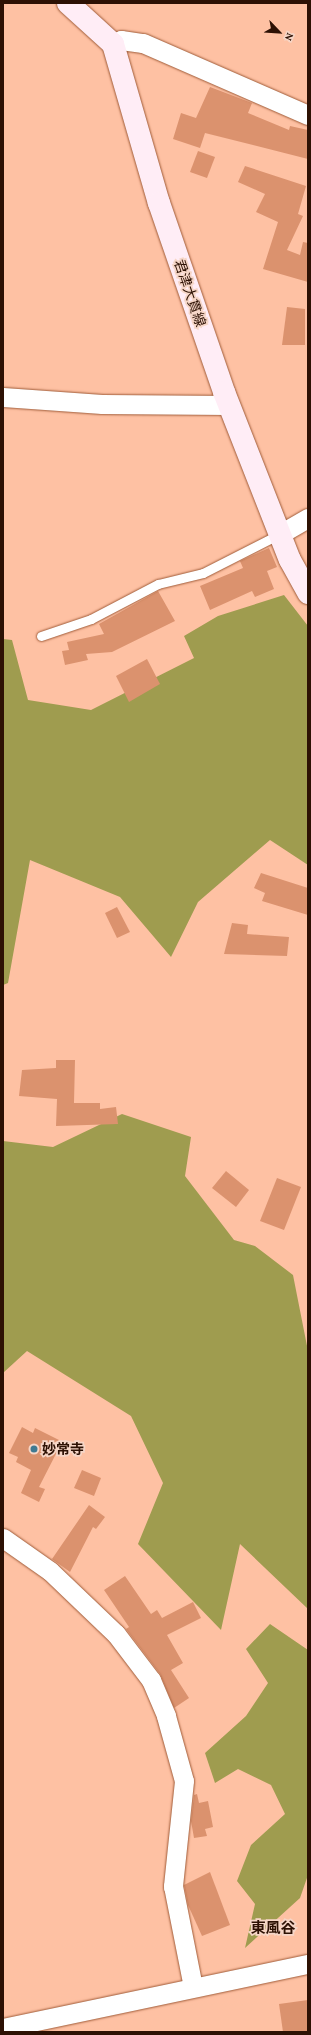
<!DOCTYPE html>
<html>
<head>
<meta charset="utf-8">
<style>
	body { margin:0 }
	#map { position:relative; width:311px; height:2035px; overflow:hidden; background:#fec1a3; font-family:"Crimson Pro","Noto Sans JP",serif }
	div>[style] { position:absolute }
	.forest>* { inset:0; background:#9f9c4f }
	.building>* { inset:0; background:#db926e }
	.roads { filter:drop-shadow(0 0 1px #a05c39) drop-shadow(0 0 1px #a05c39) }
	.service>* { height:9px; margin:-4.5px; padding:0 4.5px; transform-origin:4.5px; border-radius:4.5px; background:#fff }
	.minor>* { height:19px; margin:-9.5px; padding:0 9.5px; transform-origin:9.5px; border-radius:9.5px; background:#fff }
	.secondary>* { height:22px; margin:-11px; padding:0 11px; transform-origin:11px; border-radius:11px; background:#ffedf6 }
	.dots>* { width:11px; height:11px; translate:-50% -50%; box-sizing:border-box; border:2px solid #f6d6c7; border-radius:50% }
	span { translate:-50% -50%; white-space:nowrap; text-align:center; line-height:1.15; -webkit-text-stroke:3.5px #f6d6c7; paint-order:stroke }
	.street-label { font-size:14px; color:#2d1104 }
	.poi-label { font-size:14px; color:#2d1104; font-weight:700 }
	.left { translate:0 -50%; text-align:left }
	.neighbourhood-label { font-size:15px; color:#2d1104; font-weight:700 }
	.frame { position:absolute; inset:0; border:4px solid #2d1104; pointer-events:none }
	.north { position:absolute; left:259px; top:12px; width:40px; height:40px; -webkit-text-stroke:3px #f6d6c7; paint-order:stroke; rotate:115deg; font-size:11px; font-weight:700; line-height:16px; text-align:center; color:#2d1104 }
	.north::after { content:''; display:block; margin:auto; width:14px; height:18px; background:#2d1104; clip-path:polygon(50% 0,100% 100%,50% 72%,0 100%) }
</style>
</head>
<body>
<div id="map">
	<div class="forest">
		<div style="clip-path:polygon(284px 595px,308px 626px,308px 865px,270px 840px,198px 902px,171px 957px,120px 897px,30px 860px,8px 983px,3px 985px,3px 639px,12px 640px,28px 700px,91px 710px,194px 658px,184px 636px,218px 616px)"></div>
		<div style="clip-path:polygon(122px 1114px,191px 1137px,185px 1176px,234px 1240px,255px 1246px,293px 1275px,308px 1351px,308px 1609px,240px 1544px,221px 1630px,138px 1544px,163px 1483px,131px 1416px,27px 1351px,3px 1373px,3px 1141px,53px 1147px)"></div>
		<div style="clip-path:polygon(270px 1624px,308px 1650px,308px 1875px,300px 1898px,245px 1948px,255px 1904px,237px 1881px,251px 1845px,285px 1814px,271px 1785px,238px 1769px,215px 1783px,205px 1753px,246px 1716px,268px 1683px,246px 1649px)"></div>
	</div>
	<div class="building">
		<div style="clip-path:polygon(210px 87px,252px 103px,248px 113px,289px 130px,290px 126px,308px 130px,308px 159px,205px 133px,200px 148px,173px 139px,181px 113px,196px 118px)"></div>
		<div style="clip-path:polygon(198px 151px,215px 157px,207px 178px,190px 172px)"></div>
		<div style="clip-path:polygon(245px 166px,306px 186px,298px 214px,303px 216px,287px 250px,300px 255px,303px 242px,308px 243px,308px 282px,263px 269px,278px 222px,256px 212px,265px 194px,238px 182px)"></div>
		<div style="clip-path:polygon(287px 307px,305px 309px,305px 345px,282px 345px)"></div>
		<div style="clip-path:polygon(269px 548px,277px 567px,267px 571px,274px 589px,255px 597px,252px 591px,210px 610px,200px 586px,243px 568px,240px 561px)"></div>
		<div style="clip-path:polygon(158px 591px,175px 621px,112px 652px,86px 654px,88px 660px,65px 665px,62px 651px,69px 650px,67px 642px,104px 634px,99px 624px)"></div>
		<div style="clip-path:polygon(147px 659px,160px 684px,129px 702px,116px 676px)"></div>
		<div style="clip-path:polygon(261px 873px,308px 888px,308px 915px,262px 901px,265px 893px,254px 888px)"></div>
		<div style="clip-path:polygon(117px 907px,130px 932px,117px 938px,105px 913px)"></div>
		<div style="clip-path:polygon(232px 923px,248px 925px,247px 934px,289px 937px,287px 956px,224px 954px)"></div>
		<div style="clip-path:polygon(56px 1060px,75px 1060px,74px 1103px,100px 1103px,100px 1109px,116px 1107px,118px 1124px,56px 1126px,57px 1099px,19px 1096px,22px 1070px,56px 1068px)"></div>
		<div style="clip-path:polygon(226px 1171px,249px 1190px,236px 1207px,212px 1188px)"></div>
		<div style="clip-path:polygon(277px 1178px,301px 1187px,284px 1230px,260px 1221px)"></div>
		<div style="clip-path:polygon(22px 1427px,33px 1433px,35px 1428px,59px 1440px,56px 1444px,60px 1446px,39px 1487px,45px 1489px,39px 1502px,21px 1493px,31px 1470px,16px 1462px,18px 1457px,9px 1453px)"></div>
		<div style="clip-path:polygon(82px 1470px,101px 1478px,94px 1496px,74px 1488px)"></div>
		<div style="clip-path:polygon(89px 1505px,105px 1517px,96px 1529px,93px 1527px,70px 1572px,52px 1559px)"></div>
		<div style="clip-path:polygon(125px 1576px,151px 1614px,157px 1610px,162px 1618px,193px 1602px,201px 1618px,167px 1635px,183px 1663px,171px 1670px,189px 1698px,174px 1708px,160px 1674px,126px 1629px,129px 1627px,104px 1590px)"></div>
		<div style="clip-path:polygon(197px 1794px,199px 1803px,208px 1801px,213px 1827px,205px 1829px,207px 1836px,194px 1838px,191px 1821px,194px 1795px)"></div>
		<div style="clip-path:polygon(210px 1872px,230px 1925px,202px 1936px,188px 1905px,184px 1885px)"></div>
		<div style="clip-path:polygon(308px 2000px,308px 2032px,283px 2032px,279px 2004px)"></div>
	</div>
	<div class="roads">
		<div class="service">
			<div style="left:41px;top:636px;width:53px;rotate:-18.8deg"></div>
			<div style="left:91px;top:619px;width:76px;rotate:-27.6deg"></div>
			<div style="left:158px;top:584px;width:46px;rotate:-13.7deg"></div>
			<div style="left:203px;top:573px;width:86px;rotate:-26.9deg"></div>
		</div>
		<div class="minor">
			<div style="left:113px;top:44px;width:9px;rotate:-27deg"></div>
			<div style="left:121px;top:40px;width:22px;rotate:8deg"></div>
			<div style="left:143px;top:43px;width:180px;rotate:23.6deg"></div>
			<div style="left:3px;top:397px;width:99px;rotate:4deg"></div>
			<div style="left:102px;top:404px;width:127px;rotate:0.5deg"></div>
			<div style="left:280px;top:534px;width:32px;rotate:-30deg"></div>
			<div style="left:3px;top:1538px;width:57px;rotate:35.1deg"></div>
			<div style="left:50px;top:1571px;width:91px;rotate:43.7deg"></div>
			<div style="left:116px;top:1634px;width:58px;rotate:52.7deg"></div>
			<div style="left:151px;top:1680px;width:39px;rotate:67deg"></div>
			<div style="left:166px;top:1716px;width:67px;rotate:74.5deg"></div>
			<div style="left:184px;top:1781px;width:106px;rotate:96deg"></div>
			<div style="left:173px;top:1886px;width:103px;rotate:78.8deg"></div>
			<div style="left:3px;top:2028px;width:312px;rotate:-11.9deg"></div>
		</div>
		<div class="secondary">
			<div style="left:68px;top:3px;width:61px;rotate:42.3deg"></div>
			<div style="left:113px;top:44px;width:166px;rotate:73.9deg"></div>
			<div style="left:159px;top:203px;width:200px;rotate:71deg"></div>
			<div style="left:224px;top:392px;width:180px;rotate:68.6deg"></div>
			<div style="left:290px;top:560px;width:38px;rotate:61deg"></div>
		</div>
	</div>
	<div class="dots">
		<div style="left:34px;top:1449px;background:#3f7a92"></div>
	</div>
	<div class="street-label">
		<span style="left:190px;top:293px;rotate:71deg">君津大貫線</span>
	</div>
	<div class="poi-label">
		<span class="left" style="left:42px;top:1449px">妙常寺</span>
	</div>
	<div class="neighbourhood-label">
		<span style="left:273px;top:1929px">東風谷</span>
	</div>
	<div class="frame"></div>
	<div class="north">N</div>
</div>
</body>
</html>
